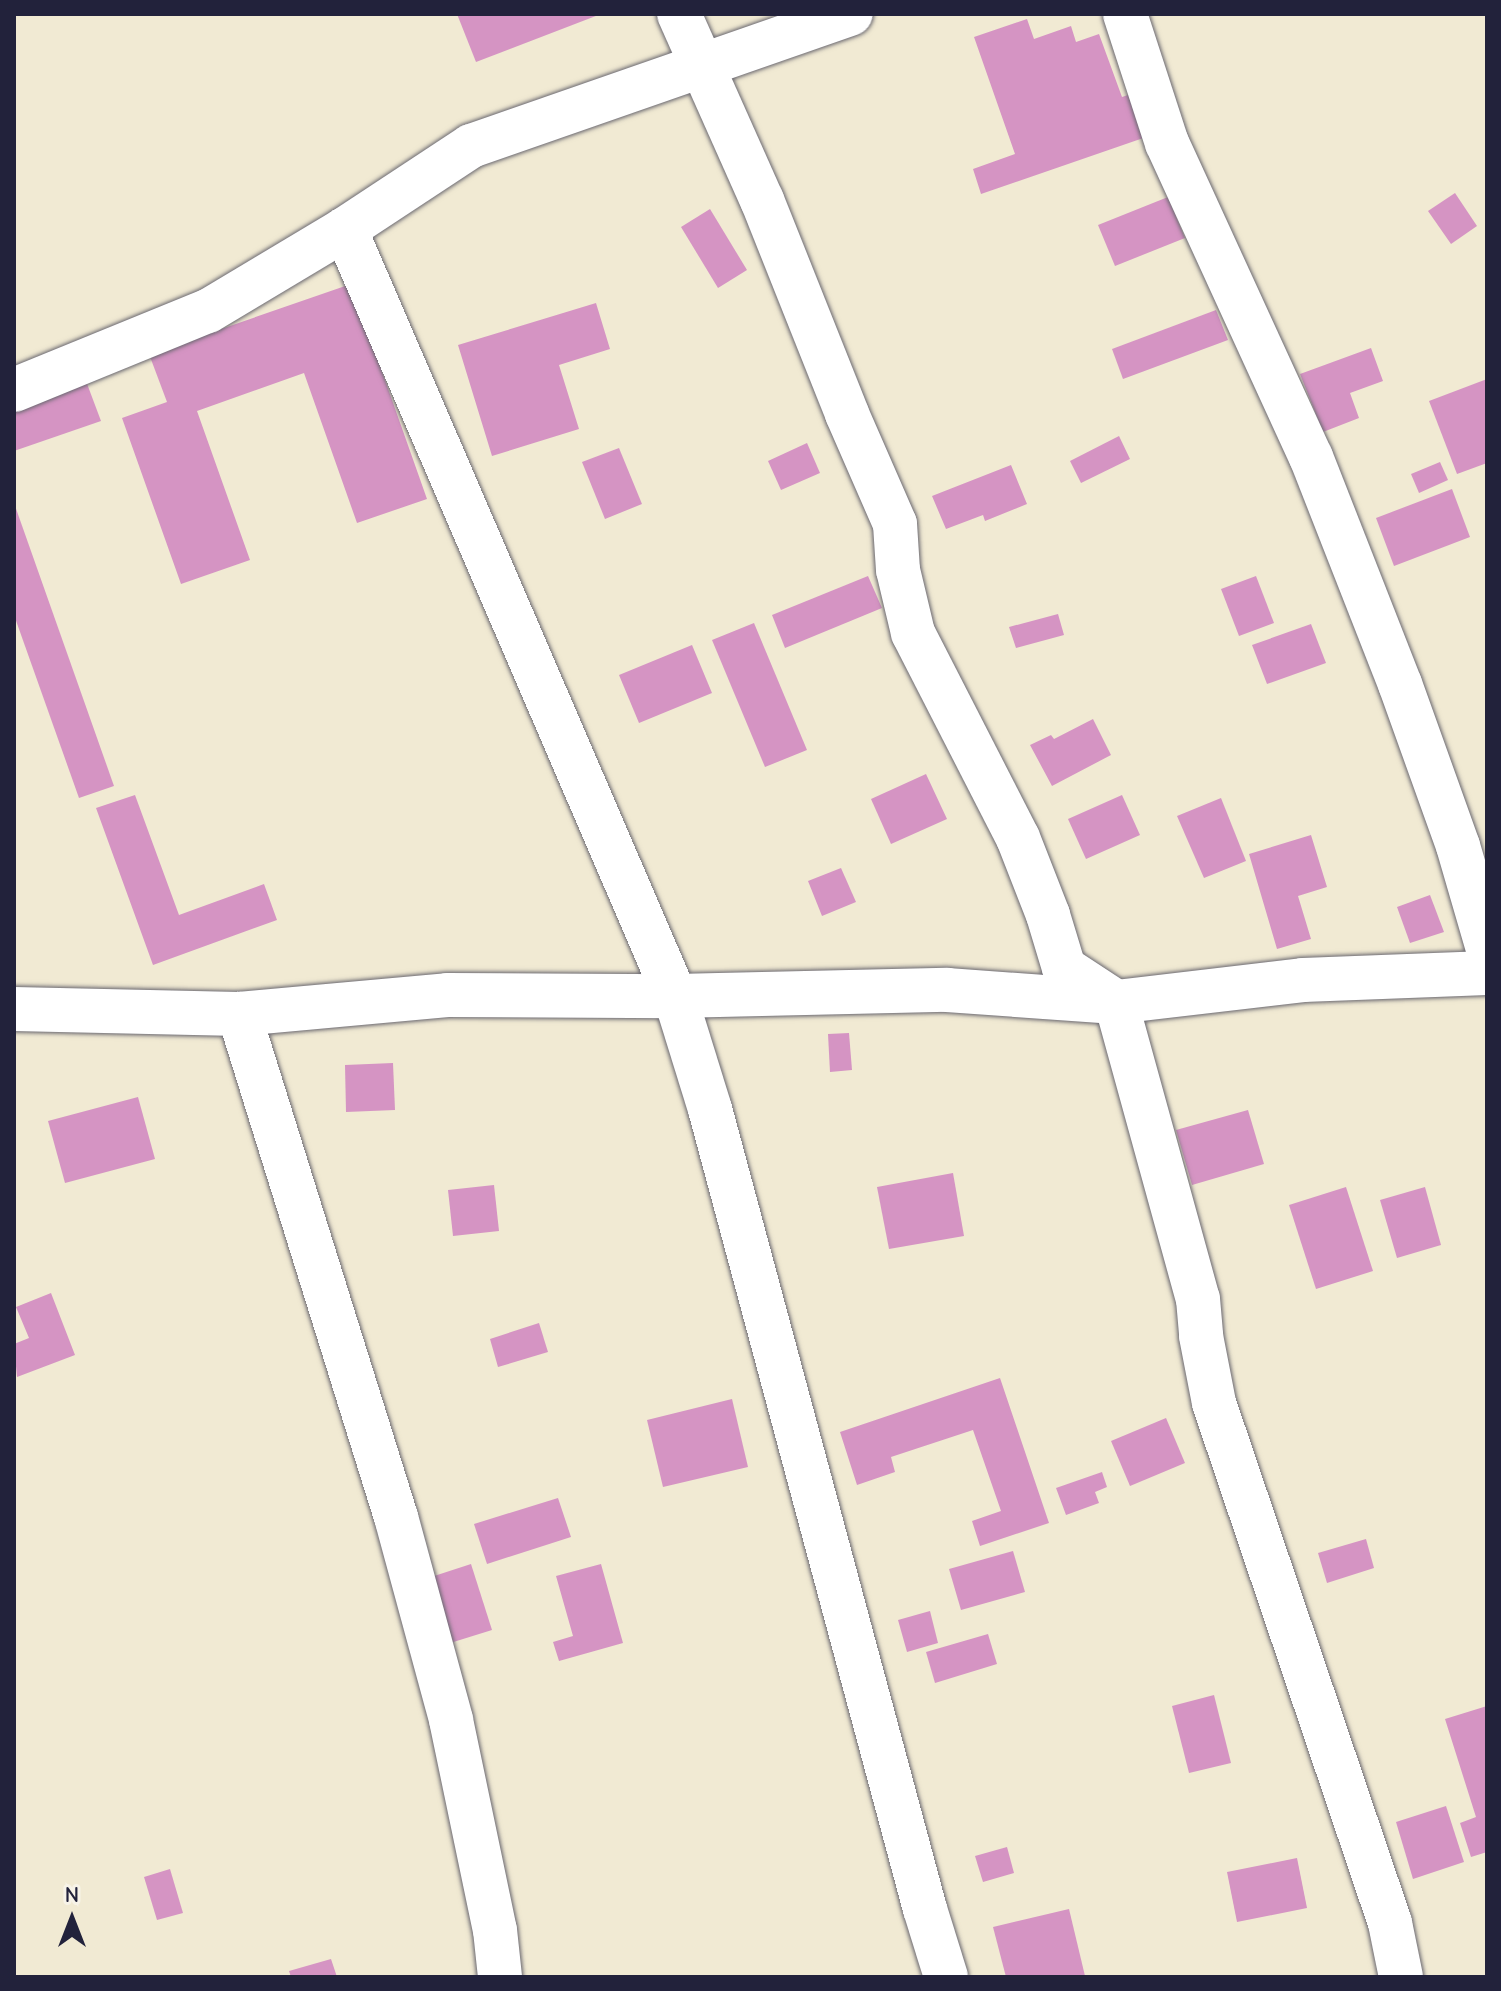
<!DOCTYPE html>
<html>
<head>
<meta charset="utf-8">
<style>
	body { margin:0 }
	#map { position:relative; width:1501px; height:1991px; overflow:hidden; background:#f1ead3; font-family:"Comic Neue",sans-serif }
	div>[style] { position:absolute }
	.building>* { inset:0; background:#d594c3 }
	.roads { filter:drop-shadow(0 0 2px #6a6870) drop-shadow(0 0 2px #6a6870) }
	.minor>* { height:44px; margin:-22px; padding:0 22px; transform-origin:22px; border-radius:22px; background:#fff }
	span { translate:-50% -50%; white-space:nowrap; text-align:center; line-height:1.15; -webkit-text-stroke:6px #f7f3e8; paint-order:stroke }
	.frame { position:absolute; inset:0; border:16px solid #22223b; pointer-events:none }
	.north { position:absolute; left:32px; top:1879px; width:80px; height:80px; -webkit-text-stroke:6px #f7f3e8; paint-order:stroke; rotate:0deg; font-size:22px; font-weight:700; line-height:32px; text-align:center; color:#22223b }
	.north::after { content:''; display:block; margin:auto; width:28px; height:36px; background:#22223b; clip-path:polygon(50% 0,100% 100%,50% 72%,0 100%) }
</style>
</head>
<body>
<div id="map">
	<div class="building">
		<div style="clip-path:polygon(457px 14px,601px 14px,476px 62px)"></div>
		<div style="clip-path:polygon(1027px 19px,1034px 39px,1071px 26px,1076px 42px,1099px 34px,1122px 97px,1137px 92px,1152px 135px,981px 194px,973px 169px,1015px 154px,974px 37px)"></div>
		<div style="clip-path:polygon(1455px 193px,1477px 226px,1451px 244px,1428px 211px)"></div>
		<div style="clip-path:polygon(1168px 197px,1185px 238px,1115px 266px,1098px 225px)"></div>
		<div style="clip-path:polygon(710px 209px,747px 270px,718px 288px,681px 227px)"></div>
		<div style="clip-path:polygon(351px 284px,427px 499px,357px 523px,304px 373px,197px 411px,250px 560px,181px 584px,122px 418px,167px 402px,149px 354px)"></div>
		<div style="clip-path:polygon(596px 303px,610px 349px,559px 365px,579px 429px,492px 456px,458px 345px)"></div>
		<div style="clip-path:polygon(1216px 310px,1228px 340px,1123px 379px,1112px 349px)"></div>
		<div style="clip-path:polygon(1371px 348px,1383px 381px,1350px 393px,1359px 418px,1323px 432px,1300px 374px)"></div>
		<div style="clip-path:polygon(1487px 379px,1487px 463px,1457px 474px,1429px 401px)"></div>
		<div style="clip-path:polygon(86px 381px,101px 421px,14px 451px,14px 406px)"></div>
		<div style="clip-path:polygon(1119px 436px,1130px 459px,1081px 483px,1070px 461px)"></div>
		<div style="clip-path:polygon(807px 443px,820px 473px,781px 490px,768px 461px)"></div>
		<div style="clip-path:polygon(619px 448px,642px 504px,605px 519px,582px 462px)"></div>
		<div style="clip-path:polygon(1440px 462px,1448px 480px,1419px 493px,1411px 474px)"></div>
		<div style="clip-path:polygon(1011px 465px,1027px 504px,985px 521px,983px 515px,946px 529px,932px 496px)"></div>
		<div style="clip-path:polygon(1452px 489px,1470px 537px,1394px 566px,1376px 518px)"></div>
		<div style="clip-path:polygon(14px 503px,114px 786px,79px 798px,14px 615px)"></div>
		<div style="clip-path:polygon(868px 576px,882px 608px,785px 648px,772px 615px)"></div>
		<div style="clip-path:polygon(1256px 576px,1274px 623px,1239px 636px,1221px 589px)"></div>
		<div style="clip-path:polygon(1058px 614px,1064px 635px,1016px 648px,1009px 627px)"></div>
		<div style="clip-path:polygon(754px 623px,807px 750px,765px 767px,712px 640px)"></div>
		<div style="clip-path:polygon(1311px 624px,1326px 663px,1267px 684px,1252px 645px)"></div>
		<div style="clip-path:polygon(692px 645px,712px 693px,639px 723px,619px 675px)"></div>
		<div style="clip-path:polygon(1093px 719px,1111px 755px,1052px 786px,1030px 745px,1051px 735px,1054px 739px)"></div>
		<div style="clip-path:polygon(926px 774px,947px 819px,891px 844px,871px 799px)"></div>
		<div style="clip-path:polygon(135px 795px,179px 915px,264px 884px,277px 920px,153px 965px,96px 808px)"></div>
		<div style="clip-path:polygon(1122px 795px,1140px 835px,1086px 859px,1068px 819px)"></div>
		<div style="clip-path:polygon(1221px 798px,1246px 861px,1204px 878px,1177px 816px)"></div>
		<div style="clip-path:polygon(1311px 835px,1327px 887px,1298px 896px,1311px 939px,1277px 949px,1249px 854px)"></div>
		<div style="clip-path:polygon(841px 868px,856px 902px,822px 916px,808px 881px)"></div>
		<div style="clip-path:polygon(1430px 895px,1444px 932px,1410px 943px,1397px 907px)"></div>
		<div style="clip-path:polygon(849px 1033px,852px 1070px,830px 1072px,828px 1034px)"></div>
		<div style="clip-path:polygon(393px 1063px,395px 1110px,346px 1112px,345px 1065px)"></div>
		<div style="clip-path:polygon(138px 1097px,155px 1159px,65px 1183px,48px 1121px)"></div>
		<div style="clip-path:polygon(1248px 1110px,1264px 1164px,1192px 1185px,1176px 1130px)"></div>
		<div style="clip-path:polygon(953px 1173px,964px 1236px,889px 1249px,877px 1187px)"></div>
		<div style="clip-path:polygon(494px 1185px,499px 1231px,453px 1236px,448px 1190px)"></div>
		<div style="clip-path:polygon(1346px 1187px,1373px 1271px,1316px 1289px,1289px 1205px)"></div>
		<div style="clip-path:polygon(1425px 1187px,1441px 1245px,1397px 1258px,1380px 1200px)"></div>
		<div style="clip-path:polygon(51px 1293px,75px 1355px,17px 1377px,14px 1344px,29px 1338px,16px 1307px)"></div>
		<div style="clip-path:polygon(539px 1323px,548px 1352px,498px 1367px,490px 1339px)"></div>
		<div style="clip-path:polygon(1000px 1378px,1049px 1523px,980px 1546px,972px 1521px,1001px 1511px,973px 1430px,891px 1457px,895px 1472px,857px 1485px,840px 1432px)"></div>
		<div style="clip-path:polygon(732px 1399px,748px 1467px,663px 1487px,647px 1420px)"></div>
		<div style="clip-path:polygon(1166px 1418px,1185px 1463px,1130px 1486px,1111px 1441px)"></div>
		<div style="clip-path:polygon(1102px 1472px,1107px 1487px,1095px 1492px,1099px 1503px,1066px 1515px,1056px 1488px)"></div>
		<div style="clip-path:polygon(558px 1498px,571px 1537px,487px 1564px,474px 1524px)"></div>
		<div style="clip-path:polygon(1366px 1539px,1374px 1568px,1327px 1583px,1318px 1553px)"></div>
		<div style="clip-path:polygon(1013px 1551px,1025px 1592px,961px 1610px,949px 1569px)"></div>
		<div style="clip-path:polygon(471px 1564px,492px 1630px,447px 1644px,428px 1578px)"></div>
		<div style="clip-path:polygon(601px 1564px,623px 1643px,559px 1661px,553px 1642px,573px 1636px,556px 1576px)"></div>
		<div style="clip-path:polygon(930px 1611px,938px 1643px,907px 1652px,898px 1620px)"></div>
		<div style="clip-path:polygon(988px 1634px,997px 1664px,935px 1683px,926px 1652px)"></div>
		<div style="clip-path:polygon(1214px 1695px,1231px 1763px,1189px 1773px,1172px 1706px)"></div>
		<div style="clip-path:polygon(1487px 1706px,1487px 1852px,1471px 1857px,1460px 1823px,1476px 1817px,1445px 1719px)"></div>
		<div style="clip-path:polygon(1446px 1806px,1464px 1862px,1413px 1879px,1396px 1822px)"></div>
		<div style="clip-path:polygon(1007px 1847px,1014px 1873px,983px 1882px,975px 1856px)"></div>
		<div style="clip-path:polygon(1297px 1858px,1307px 1908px,1237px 1922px,1227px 1872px)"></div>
		<div style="clip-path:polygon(170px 1869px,183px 1913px,157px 1920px,144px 1877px)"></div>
		<div style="clip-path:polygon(1069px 1909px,1085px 1976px,1006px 1977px,993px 1927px)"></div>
		<div style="clip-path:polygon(331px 1959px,337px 1977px,291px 1977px,289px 1971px)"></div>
	</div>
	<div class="roads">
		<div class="minor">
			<div style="left:679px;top:14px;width:204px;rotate:66deg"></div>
			<div style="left:762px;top:200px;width:230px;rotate:68.3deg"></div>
			<div style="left:847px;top:414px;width:120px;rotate:66.4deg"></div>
			<div style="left:895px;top:524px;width:46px;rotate:86.3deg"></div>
			<div style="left:898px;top:570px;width:65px;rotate:76.6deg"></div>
			<div style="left:913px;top:633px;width:230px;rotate:62.9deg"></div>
			<div style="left:1018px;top:838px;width:83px;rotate:68.7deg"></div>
			<div style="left:1048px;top:915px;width:55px;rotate:73.2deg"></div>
			<div style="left:1064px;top:968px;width:62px;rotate:33.2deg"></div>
			<div style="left:1116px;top:1002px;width:308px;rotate:74.6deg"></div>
			<div style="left:1198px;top:1299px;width:37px;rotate:85deg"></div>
			<div style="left:1201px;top:1336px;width:68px;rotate:79deg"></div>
			<div style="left:1214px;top:1403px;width:549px;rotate:71.3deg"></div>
			<div style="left:1390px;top:1923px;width:55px;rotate:78.5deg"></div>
			<div style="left:1125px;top:14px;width:136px;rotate:72deg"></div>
			<div style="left:1167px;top:143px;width:345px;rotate:65.4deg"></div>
			<div style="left:1311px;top:457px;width:244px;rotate:68.6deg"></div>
			<div style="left:1400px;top:684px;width:172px;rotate:70.3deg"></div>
			<div style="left:1458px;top:846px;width:104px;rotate:73.8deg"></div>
			<div style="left:345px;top:229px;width:835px;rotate:66.72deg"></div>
			<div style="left:675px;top:996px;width:118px;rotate:72.8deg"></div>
			<div style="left:710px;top:1109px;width:828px;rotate:74.96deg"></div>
			<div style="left:925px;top:1909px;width:71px;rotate:72.8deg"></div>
			<div style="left:14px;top:390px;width:209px;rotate:-22.2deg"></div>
			<div style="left:208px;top:311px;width:160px;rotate:-30.9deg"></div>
			<div style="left:345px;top:229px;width:151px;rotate:-33.4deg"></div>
			<div style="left:471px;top:146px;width:402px;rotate:-19.2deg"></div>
			<div style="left:14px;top:1009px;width:225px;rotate:1.3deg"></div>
			<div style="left:239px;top:1014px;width:209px;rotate:-5.2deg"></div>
			<div style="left:447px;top:995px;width:228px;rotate:0.3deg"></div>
			<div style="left:675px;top:996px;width:272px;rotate:-1.3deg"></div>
			<div style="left:947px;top:990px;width:169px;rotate:4.1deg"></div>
			<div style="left:1116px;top:1002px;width:188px;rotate:-6.7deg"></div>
			<div style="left:1303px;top:980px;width:184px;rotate:-2.2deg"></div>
			<div style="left:239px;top:1014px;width:527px;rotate:72.67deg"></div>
			<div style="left:396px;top:1517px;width:210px;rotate:74.8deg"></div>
			<div style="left:451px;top:1720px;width:215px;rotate:78.2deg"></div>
			<div style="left:495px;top:1930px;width:47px;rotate:83.9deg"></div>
		</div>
	</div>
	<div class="frame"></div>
	<div class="north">N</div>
</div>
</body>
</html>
